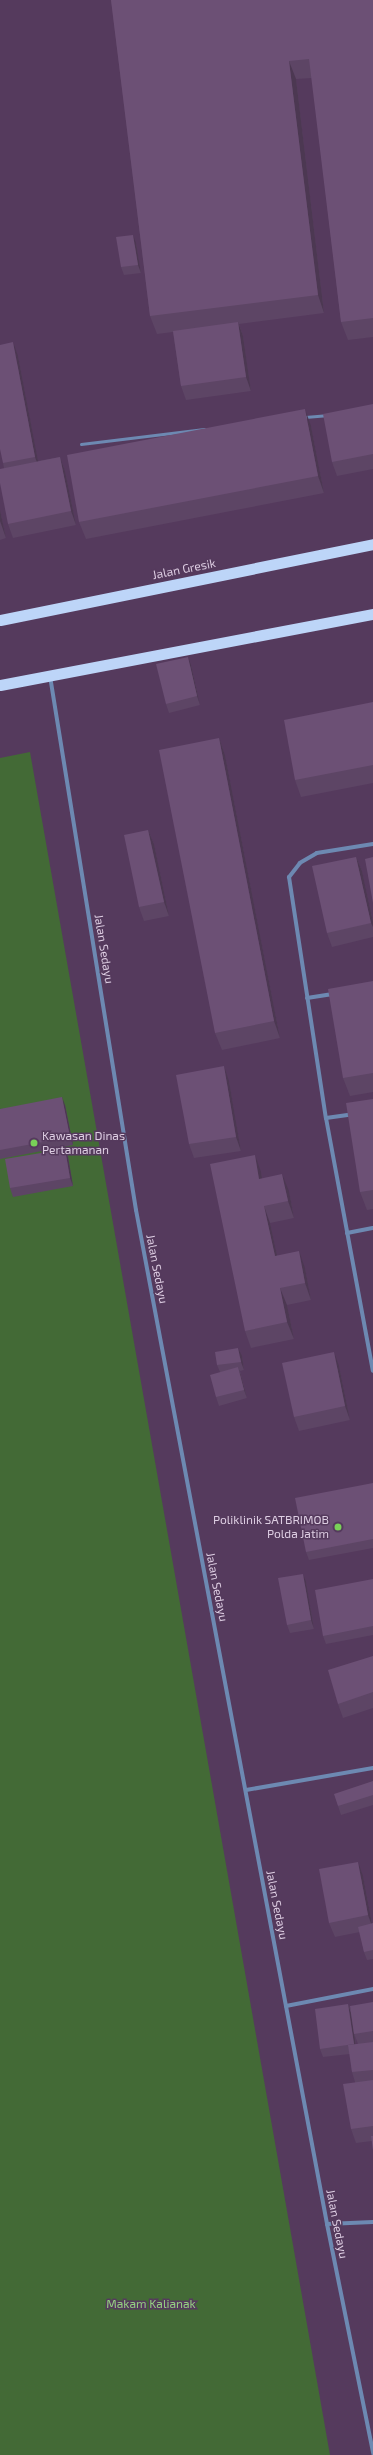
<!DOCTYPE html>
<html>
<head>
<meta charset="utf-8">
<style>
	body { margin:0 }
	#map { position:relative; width:373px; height:2455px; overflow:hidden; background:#553a5d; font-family:"Exo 2",sans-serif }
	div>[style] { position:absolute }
	.green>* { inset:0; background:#436a36 }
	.service>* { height:3px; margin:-1.5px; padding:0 1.5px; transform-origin:1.5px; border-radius:1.5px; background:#6d89b2 }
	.minor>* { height:4px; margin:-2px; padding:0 2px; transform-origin:2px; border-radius:2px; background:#6d89b2 }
	.trunk>* { height:11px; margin:-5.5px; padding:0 5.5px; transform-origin:5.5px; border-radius:5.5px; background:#bdd5f8 }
	.wall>* { inset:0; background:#5d4565 }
	.shaded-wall>* { inset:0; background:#4c3852 }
	.building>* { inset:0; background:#6c5075 }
	.dots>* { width:11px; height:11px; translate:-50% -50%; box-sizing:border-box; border:2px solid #553a5d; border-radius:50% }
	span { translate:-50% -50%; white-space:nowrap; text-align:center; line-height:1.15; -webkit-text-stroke:3px #553a5d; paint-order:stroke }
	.street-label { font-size:12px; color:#ddcde2 }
	.poi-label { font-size:12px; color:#ddcde2 }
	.left { translate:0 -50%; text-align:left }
	.right { translate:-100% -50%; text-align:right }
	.park-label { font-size:12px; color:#94d180 }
</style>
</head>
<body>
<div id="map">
	<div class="green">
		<div style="clip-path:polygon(30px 752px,330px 2455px,0 2455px,0 758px)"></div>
	</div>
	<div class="service">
		<div style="left:305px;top:417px;width:21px;rotate:-5deg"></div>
		<div style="left:81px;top:444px;width:124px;rotate:-7deg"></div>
	</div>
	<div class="minor">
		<div style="left:50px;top:676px;width:541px;rotate:80.85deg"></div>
		<div style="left:136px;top:1210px;width:1032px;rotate:79.33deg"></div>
		<div style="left:327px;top:2224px;width:234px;rotate:78.6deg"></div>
		<div style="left:373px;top:844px;width:57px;rotate:170.9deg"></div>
		<div style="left:317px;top:853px;width:20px;rotate:150deg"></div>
		<div style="left:300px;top:863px;width:18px;rotate:128deg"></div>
		<div style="left:289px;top:877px;width:244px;rotate:81.3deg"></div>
		<div style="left:326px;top:1118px;width:257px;rotate:79.5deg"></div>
		<div style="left:307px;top:998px;width:26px;rotate:-9deg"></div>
		<div style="left:326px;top:1118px;width:27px;rotate:-8deg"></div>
		<div style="left:347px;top:1233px;width:26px;rotate:-11deg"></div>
		<div style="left:246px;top:1790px;width:129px;rotate:-9.8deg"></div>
		<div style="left:286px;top:2006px;width:89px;rotate:-11.1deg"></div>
		<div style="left:327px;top:2224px;width:46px;rotate:-2.5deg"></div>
	</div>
	<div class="trunk">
		<div style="left:0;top:620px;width:381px;rotate:-11.5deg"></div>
		<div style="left:0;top:685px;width:380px;rotate:-10.8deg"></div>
	</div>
	<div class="wall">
		<div style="clip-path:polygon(111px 0,373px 0,373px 337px,348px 340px,341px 322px,312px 78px,296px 79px,324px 313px,239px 324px,243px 336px,251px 391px,186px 400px,181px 386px,173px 332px,157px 334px,150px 316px)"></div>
		<div style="clip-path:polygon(136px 243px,141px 273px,124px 275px,121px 267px)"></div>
		<div style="clip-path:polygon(18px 356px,38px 461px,60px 457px,65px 471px,76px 525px,13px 538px,8px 524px,4px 468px,3px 463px)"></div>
		<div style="clip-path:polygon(373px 404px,373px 469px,337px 476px,332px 462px)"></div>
		<div style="clip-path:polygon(311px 426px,324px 493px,86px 539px,79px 522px)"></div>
		<div style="clip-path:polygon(0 510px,6px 538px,0 540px)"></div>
		<div style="clip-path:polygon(191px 665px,200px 705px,169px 713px,166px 704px)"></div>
		<div style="clip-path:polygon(373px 702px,373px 783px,301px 797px,295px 780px)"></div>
		<div style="clip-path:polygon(219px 738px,225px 755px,280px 1038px,222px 1050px,215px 1033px)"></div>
		<div style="clip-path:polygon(148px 830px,154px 844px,169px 916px,144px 921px,139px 907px)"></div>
		<div style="clip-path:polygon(356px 857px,362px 871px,373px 922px,373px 937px,332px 947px,327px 933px)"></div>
		<div style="clip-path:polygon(373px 981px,373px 1092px,350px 1096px,343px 1078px)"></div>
		<div style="clip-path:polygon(229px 1081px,241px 1151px,194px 1158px,189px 1144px)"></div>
		<div style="clip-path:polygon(373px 1099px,373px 1209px,367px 1210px,360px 1192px)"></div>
		<div style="clip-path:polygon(65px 1105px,73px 1145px,0 1159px,0 1109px)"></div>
		<div style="clip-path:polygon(65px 1149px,68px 1157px,73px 1186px,13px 1197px,10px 1188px)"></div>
		<div style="clip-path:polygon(261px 1172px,262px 1179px,289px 1191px,294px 1218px,270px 1223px,277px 1255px,305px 1268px,311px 1300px,287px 1305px,294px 1339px,251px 1348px,245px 1331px)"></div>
		<div style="clip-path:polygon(242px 1356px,244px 1370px,240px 1371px,247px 1398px,219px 1406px,216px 1397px,220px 1372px,217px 1365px)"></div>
		<div style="clip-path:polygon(339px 1366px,350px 1420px,299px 1431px,294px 1417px)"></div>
		<div style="clip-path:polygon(373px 1483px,373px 1548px,309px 1560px,306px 1552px)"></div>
		<div style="clip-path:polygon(373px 1579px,373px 1635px,326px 1644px,323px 1636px)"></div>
		<div style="clip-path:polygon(306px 1582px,314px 1629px,290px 1633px,287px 1625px)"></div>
		<div style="clip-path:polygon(373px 1656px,373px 1708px,343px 1718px,338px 1704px)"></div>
		<div style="clip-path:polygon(373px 1781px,373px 1805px,341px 1815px,338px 1806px)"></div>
		<div style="clip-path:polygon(363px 1876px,372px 1923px,373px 1923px,373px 1959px,367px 1960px,364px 1952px,360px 1932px,335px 1937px,329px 1923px)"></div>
		<div style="clip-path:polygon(evenodd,373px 2002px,373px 2150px,372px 2141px,356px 2143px,351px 2129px,355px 2082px,352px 2072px,350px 2054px,323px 2057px,320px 2049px,348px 2004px,351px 2010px,373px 2002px,355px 2036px,358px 2044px,356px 2044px,355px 2036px)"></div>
	</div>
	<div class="shaded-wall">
		<div style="clip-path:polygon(289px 61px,296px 79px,324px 313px,318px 295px)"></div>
		<div style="clip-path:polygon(133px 235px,136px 243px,141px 273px,138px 265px)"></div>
		<div style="clip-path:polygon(238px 322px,243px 336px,251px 391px,246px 377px)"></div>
		<div style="clip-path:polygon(13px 342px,18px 356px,40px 471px,35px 457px)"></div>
		<div style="clip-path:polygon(305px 409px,311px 426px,324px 493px,318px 476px)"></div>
		<div style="clip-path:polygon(60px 457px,65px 471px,76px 525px,71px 511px)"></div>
		<div style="clip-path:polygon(0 510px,6px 538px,0 521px)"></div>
		<div style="clip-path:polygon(188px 657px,191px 665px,200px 705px,197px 696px)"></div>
		<div style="clip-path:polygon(219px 738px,225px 755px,280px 1038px,274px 1021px)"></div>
		<div style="clip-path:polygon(148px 830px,154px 844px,169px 916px,164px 902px)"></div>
		<div style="clip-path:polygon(356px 857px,362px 871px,373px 922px,373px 927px,371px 923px)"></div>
		<div style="clip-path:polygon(224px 1066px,229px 1081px,241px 1151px,236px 1137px)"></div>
		<div style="clip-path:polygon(62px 1097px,65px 1105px,73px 1145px,70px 1137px)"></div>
		<div style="clip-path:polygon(65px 1149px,68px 1157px,73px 1186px,70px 1178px)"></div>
		<div style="clip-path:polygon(255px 1155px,261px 1172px,265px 1196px,259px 1179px)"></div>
		<div style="clip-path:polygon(282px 1174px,289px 1191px,294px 1218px,288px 1201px)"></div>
		<div style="clip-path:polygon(264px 1206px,270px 1223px,281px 1273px,275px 1256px)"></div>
		<div style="clip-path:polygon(299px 1251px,305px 1268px,311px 1300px,305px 1283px)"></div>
		<div style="clip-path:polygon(280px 1288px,287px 1305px,294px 1339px,287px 1322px)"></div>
		<div style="clip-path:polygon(238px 1348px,242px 1356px,244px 1370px,241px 1362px)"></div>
		<div style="clip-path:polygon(334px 1352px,339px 1366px,350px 1420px,345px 1406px)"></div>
		<div style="clip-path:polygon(238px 1367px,241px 1376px,247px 1398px,244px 1390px)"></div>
		<div style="clip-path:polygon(303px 1574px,306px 1582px,314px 1629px,311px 1620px)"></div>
		<div style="clip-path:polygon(358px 1862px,363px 1876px,373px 1929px,368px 1915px)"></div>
		<div style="clip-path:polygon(348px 2004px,351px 2013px,357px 2053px,354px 2044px)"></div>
	</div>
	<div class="building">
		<div style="clip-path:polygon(111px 0,373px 0,373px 318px,341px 322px,309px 59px,289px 61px,318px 295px,150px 316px)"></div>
		<div style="clip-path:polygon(133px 235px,138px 265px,121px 267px,116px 237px)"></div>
		<div style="clip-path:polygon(238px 322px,246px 377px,181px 386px,173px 331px)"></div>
		<div style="clip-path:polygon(13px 342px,35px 457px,3px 463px,0 449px,0 345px)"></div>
		<div style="clip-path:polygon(373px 404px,373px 454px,332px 462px,323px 414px)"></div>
		<div style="clip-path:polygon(305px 409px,318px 476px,79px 522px,67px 455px)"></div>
		<div style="clip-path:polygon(60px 457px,71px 511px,8px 524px,0 483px,0 469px)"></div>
		<div style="clip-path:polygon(188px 657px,197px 696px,166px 704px,156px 664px)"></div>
		<div style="clip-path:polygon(373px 702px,373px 765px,295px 780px,284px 720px)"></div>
		<div style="clip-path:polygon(219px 738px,274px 1021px,215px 1033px,159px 750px)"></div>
		<div style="clip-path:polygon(148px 830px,164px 902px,139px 907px,124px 835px)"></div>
		<div style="clip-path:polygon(356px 857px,371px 923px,327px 933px,312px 866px)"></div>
		<div style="clip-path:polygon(373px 857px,373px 903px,365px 859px)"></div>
		<div style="clip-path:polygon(373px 981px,373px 1073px,343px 1078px,328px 989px)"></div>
		<div style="clip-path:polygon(224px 1066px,236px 1137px,189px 1144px,176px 1075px)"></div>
		<div style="clip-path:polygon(62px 1097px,70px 1137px,0 1150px,0 1109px)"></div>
		<div style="clip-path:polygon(373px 1099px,373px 1190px,360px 1192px,346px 1103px)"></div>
		<div style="clip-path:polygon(65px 1149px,70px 1178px,10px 1188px,5px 1159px)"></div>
		<div style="clip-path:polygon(255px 1155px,259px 1179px,282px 1174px,288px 1201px,264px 1206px,275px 1256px,299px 1251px,305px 1283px,280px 1288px,287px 1322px,245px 1331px,210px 1164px)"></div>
		<div style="clip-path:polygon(238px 1348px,241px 1362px,217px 1365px,215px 1352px)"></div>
		<div style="clip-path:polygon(334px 1352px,345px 1406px,294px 1417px,282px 1363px)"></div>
		<div style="clip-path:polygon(238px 1367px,244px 1390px,216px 1397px,210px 1375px)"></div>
		<div style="clip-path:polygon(373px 1483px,373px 1539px,306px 1552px,295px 1498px)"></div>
		<div style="clip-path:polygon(303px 1574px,311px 1620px,287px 1625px,278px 1578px)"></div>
		<div style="clip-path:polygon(373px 1579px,373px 1626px,323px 1636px,315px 1590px)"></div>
		<div style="clip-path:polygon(373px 1656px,373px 1692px,338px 1704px,328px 1670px)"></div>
		<div style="clip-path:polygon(373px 1781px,373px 1795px,338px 1806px,334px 1794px)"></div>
		<div style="clip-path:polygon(358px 1862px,368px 1915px,329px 1923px,319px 1869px)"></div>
		<div style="clip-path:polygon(373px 1923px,373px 1950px,364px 1952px,358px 1927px)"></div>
		<div style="clip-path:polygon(373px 2002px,373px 2031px,354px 2034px,350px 2006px)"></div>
		<div style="clip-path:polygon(348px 2004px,354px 2044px,320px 2049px,315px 2009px)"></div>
		<div style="clip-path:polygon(373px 2042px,373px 2070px,352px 2072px,348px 2045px)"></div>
		<div style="clip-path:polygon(373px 2080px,373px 2126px,351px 2129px,343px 2084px)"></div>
		<div style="clip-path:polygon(371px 2136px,373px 2136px,373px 2150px)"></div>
	</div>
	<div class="dots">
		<div style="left:34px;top:1143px;background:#79d158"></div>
		<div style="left:338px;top:1527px;background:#79d158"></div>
	</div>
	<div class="street-label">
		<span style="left:184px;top:569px;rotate:-11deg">Jalan Gresik</span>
		<span style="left:104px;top:949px;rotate:81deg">Jalan Sedayu</span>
		<span style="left:157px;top:1269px;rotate:79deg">Jalan Sedayu</span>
		<span style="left:217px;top:1587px;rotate:79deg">Jalan Sedayu</span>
		<span style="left:277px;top:1905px;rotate:79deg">Jalan Sedayu</span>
		<span style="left:337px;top:2224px;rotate:79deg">Jalan Sedayu</span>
	</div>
	<div class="poi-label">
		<span class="left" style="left:42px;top:1143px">Kawasan Dinas<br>Pertamanan</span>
		<span class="right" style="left:329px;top:1527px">Poliklinik SATBRIMOB<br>Polda Jatim</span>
	</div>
	<div class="park-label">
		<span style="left:151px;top:2304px">Makam Kalianak</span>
	</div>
</div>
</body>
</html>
